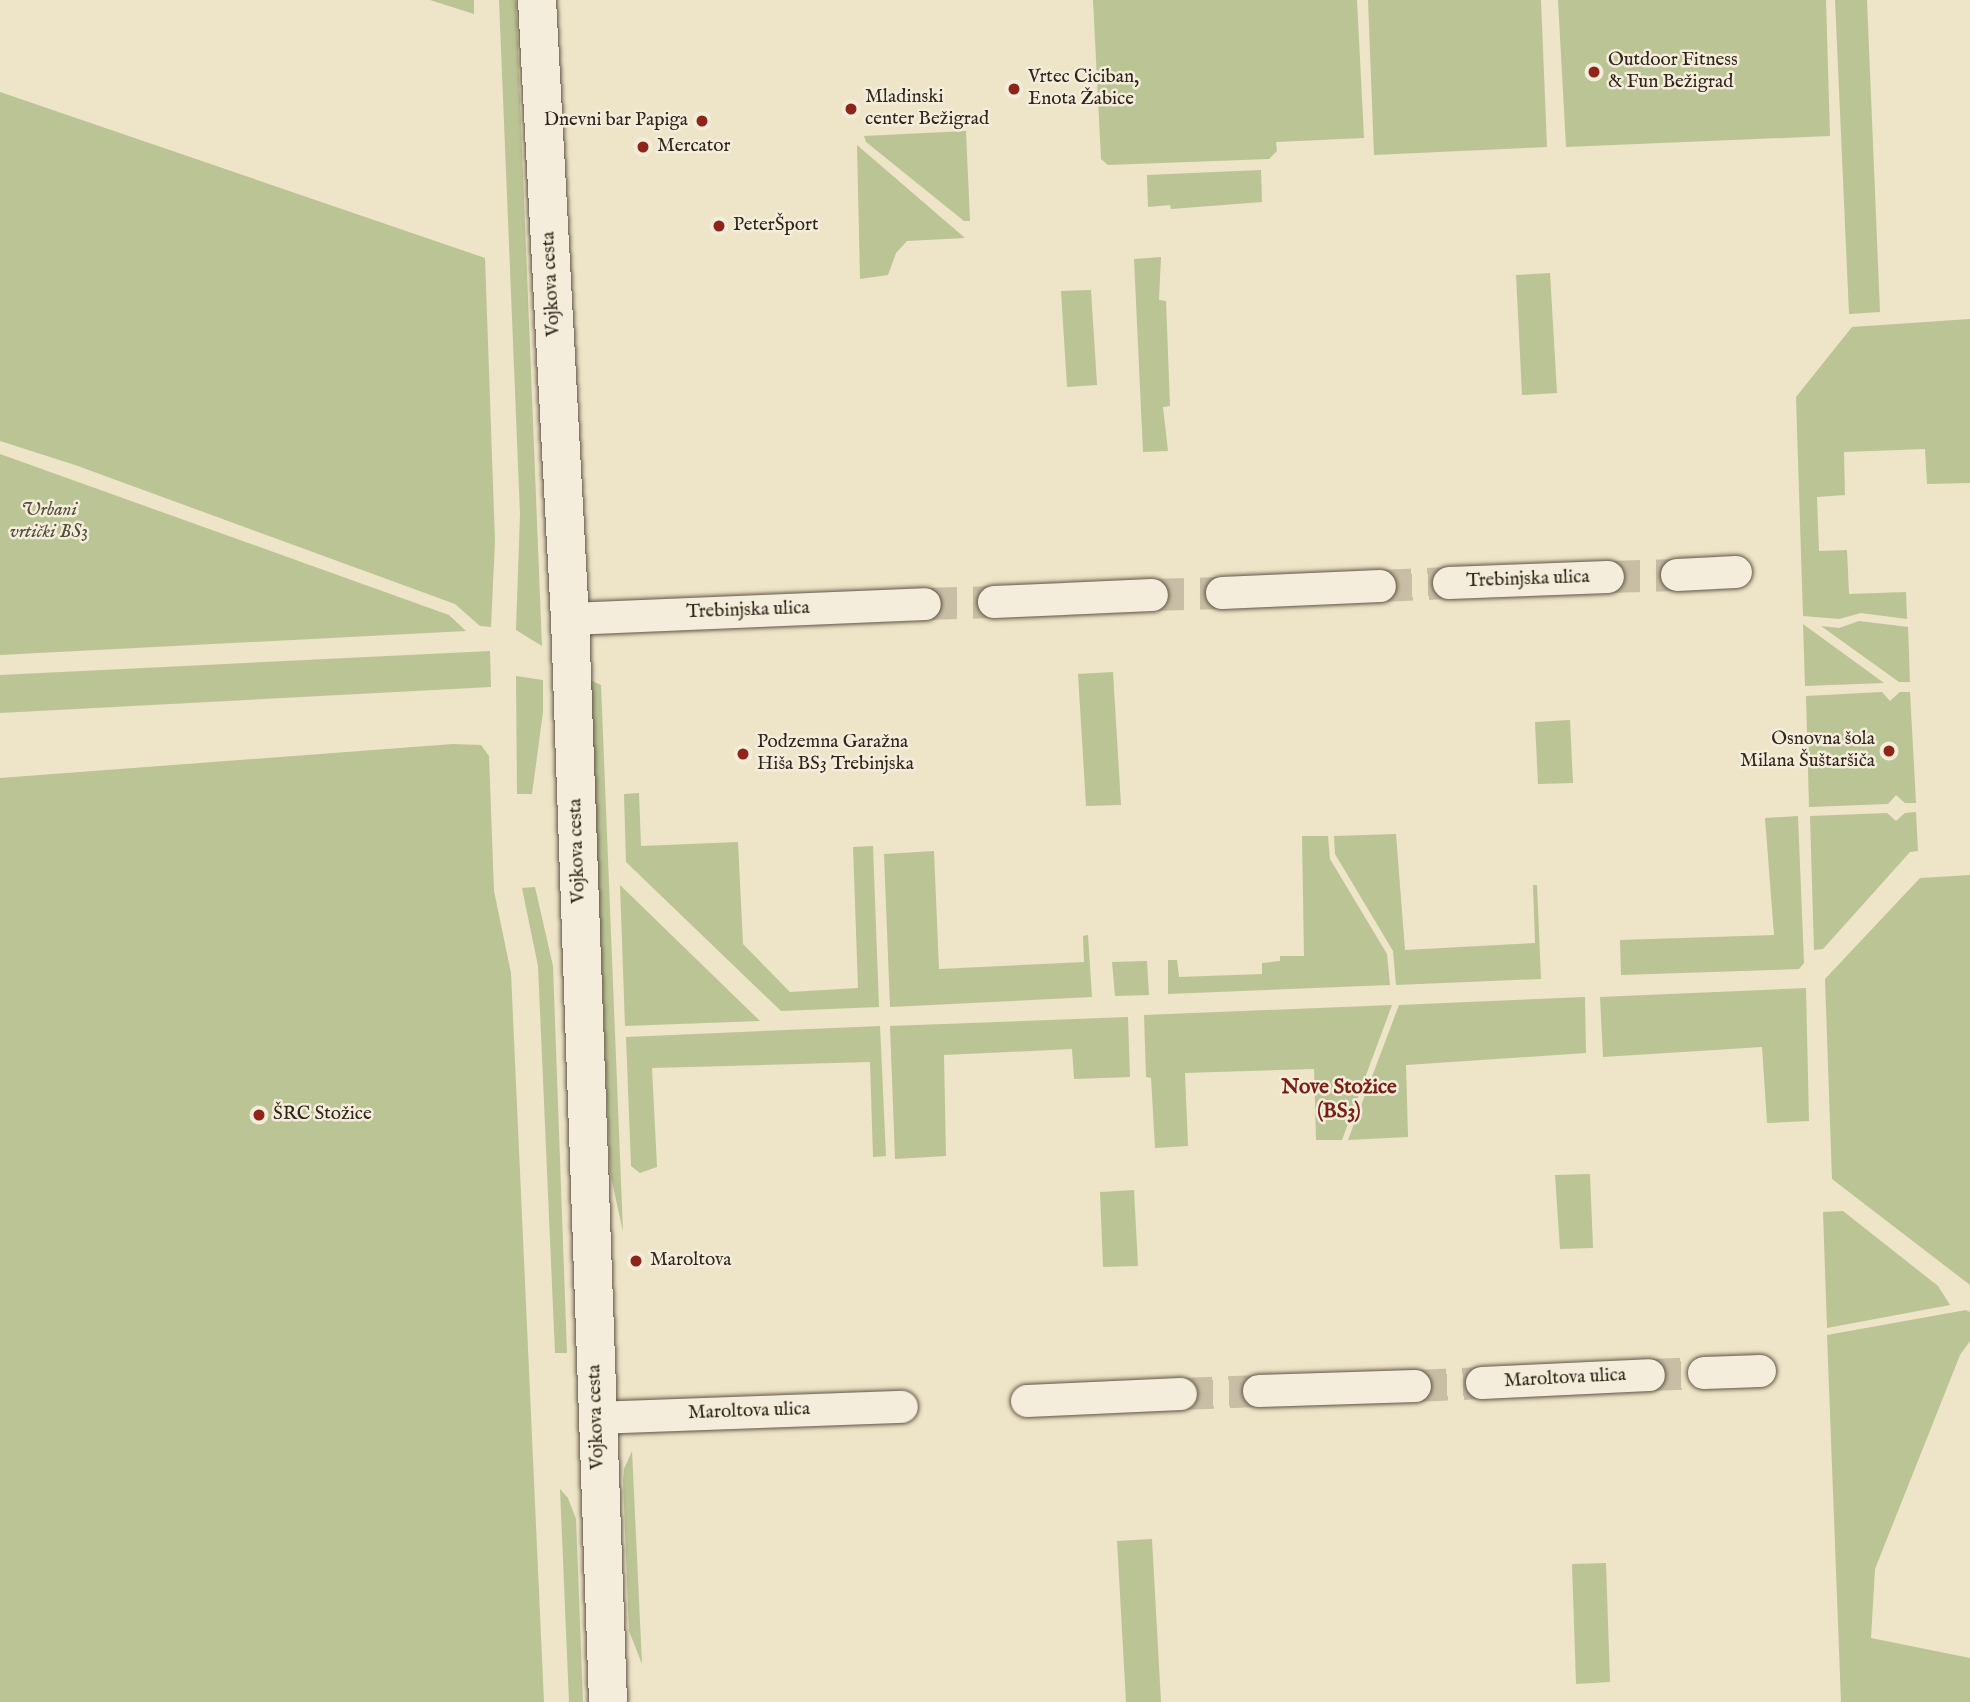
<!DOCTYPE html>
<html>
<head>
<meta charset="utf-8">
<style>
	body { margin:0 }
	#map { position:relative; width:1970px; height:1702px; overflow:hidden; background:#eee4c7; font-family:"IM FELL English",serif }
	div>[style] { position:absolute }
	.green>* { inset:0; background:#bbc494 }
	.street-tunnel>* { height:32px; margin-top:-16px; transform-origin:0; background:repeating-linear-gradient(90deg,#c8bea5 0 32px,transparent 0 48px) }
	.roads { filter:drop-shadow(0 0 2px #615546) drop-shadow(0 0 2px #615546) }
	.street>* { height:32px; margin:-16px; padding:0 16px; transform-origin:16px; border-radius:16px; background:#f4eddb }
	.secondary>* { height:38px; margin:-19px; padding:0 19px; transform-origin:19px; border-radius:19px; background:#f4eddb }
	.dots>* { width:19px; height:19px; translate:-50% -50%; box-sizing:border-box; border:4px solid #f4eddb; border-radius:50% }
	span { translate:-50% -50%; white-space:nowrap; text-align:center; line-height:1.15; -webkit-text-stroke:5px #f4eddb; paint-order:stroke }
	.poi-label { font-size:19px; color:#32251b }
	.left { translate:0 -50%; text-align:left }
	.right { translate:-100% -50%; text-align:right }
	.street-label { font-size:19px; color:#32251b }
	.park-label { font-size:19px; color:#544d39; font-style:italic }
	.neighbourhood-label { font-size:21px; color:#7a1f14; font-weight:700 }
</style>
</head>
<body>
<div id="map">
	<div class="green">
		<div style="clip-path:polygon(430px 0,474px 0,474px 14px)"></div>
		<div style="clip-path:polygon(499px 0,516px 0,542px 646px,516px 630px,520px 514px)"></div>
		<div style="clip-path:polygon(1093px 0,1357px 0,1364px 138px,1276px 142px,1277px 151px,1269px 159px,1108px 165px,1101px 159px)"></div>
		<div style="clip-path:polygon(1368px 0,1541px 0,1547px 147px,1374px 155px)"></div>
		<div style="clip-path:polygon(1558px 0,1826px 0,1830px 136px,1566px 147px)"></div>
		<div style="clip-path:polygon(1835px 0,1867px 0,1880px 312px,1849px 314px)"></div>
		<div style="clip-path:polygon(0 92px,485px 258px,495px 541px,491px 627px,480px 626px,455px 604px,75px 465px,0 441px)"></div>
		<div style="clip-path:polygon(966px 131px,970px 221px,964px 221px,866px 142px,864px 136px)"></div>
		<div style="clip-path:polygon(857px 145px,965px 238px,907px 241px,896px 253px,888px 275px,860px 279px)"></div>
		<div style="clip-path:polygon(1261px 170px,1262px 202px,1171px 209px,1170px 205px,1148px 207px,1147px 175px)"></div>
		<div style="clip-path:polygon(1161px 257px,1159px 300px,1166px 301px,1170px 406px,1163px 407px,1168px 451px,1143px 452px,1134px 259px)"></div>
		<div style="clip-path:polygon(1550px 273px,1557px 393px,1522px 395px,1516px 275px)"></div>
		<div style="clip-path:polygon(1091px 290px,1097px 385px,1067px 387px,1061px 291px)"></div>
		<div style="clip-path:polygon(1970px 319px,1970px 483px,1927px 484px,1925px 449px,1844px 452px,1845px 495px,1817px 497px,1819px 551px,1847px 550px,1849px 594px,1906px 592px,1907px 619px,1861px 613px,1839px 619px,1803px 616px,1796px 397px,1852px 327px)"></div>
		<div style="clip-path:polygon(0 454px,449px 615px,466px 631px,0 655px)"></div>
		<div style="clip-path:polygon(1859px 621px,1908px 627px,1910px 682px,1899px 682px,1821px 626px,1839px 628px)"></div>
		<div style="clip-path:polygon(1803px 624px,1884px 683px,1805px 686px)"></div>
		<div style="clip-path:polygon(490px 651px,491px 687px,0 713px,0 675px)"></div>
		<div style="clip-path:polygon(1113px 672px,1121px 805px,1086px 806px,1078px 674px)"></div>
		<div style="clip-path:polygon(516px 676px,543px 680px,543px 712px,532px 794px,517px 794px)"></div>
		<div style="clip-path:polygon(590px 680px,601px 685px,623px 1232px,610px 1172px)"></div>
		<div style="clip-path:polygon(1882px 692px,1890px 701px,1900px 692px,1910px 692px,1916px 803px,1905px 803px,1896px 795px,1888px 804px,1809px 807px,1806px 696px)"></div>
		<div style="clip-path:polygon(1570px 720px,1573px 783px,1538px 784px,1535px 722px)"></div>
		<div style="clip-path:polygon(453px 744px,481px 745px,489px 756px,494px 891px,511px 973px,544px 1702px,0 1702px,0 778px)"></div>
		<div style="clip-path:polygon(639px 793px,641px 846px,738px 842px,743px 944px,790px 992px,858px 988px,853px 847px,873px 846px,879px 1007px,781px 1011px,626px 862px,624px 794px)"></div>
		<div style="clip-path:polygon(1916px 812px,1918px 851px,1910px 852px,1823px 949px,1814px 950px,1810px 816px,1887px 813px,1896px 821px,1905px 813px)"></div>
		<div style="clip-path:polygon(1798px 816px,1804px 963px,1799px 969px,1621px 975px,1620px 940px,1774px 935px,1765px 818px)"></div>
		<div style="clip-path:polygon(1396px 834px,1405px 950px,1535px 943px,1533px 885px,1537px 885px,1541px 979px,1396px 985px,1393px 951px,1335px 854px,1334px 836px)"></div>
		<div style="clip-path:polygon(1302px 836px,1328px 836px,1330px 859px,1387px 954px,1390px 985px,1168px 994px,1168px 960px,1177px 960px,1179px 977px,1262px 974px,1262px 963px,1280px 961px,1280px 956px,1304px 956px)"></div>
		<div style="clip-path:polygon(934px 851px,939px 969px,1084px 962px,1083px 936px,1088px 935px,1092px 997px,890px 1007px,884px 854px)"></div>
		<div style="clip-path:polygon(1970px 875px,1970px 1285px,1832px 1179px,1825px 979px,1920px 878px)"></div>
		<div style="clip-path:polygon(620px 885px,760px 1021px,625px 1026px)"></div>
		<div style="clip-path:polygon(535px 887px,553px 966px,567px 1353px,555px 1353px,538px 966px,522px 888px)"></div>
		<div style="clip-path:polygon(1147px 961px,1149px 995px,1115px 996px,1112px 962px)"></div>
		<div style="clip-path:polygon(1806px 988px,1809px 1121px,1767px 1123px,1762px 1047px,1603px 1057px,1600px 997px)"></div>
		<div style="clip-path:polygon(1585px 997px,1586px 1053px,1406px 1065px,1408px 1137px,1348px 1140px,1399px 1005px)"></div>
		<div style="clip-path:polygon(1392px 1005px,1342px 1140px,1316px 1140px,1314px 1069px,1185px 1073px,1188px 1146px,1155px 1148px,1151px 1078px,1146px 1077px,1144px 1015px)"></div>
		<div style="clip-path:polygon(1128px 1017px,1130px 1077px,1074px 1079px,1072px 1049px,944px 1055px,946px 1156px,895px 1159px,890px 1026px)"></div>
		<div style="clip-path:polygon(880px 1026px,886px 1156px,873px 1157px,870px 1062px,652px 1068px,657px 1167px,640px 1173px,631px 1166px,626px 1037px)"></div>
		<div style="clip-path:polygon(1590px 1174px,1593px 1248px,1560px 1249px,1555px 1175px)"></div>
		<div style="clip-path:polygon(1134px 1190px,1138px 1266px,1103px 1267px,1100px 1192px)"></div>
		<div style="clip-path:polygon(1843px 1211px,1938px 1286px,1950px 1305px,1827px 1328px,1823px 1212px)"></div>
		<div style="clip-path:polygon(1966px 1310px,1970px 1312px,1970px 1341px,1960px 1355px,1875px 1569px,1871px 1638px,1970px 1658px,1970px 1702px,1841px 1702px,1827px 1335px)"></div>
		<div style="clip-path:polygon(632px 1451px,642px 1664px,629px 1631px,623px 1481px,624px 1469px)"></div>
		<div style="clip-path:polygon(560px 1489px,568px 1498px,576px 1519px,583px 1702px,569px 1702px)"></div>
		<div style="clip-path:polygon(1152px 1539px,1161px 1702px,1126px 1702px,1117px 1541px)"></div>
		<div style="clip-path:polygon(1606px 1563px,1610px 1682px,1576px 1684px,1572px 1564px)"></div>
	</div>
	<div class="street-tunnel">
		<div style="left:1608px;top:577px;width:69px;rotate:-1.7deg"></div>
		<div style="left:1380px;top:586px;width:69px;rotate:-2.5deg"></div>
		<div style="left:1152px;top:595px;width:70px;rotate:-1.6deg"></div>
		<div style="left:925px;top:604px;width:69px;rotate:-1.7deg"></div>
		<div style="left:1649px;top:1375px;width:55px;rotate:-2.1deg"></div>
		<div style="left:1415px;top:1386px;width:67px;rotate:-2.6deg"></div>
		<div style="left:1181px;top:1394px;width:78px;rotate:-2.2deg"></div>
	</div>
	<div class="roads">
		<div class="street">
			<div style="left:1677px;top:575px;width:59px;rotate:-2.9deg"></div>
			<div style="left:1449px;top:583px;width:159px;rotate:-2.2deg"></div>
			<div style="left:1222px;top:593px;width:158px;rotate:-2.5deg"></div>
			<div style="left:994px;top:602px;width:158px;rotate:-2.5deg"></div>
			<div style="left:570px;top:619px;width:355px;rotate:-2.4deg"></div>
			<div style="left:1704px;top:1373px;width:56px;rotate:-2deg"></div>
			<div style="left:1482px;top:1383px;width:167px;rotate:-2.7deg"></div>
			<div style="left:1259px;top:1391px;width:156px;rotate:-1.8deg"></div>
			<div style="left:1027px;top:1401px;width:154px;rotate:-2.6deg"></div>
			<div style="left:597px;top:1418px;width:305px;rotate:-2.1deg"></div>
		</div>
		<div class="secondary">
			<div style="left:537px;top:0;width:620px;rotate:86.95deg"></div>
			<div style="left:570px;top:619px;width:1084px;rotate:87.99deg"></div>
		</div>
	</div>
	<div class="dots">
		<div style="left:1594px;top:72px;background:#8f2418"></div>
		<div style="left:1014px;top:89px;background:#8f2418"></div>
		<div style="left:851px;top:109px;background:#8f2418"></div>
		<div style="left:702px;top:121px;background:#8f2418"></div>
		<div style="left:643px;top:147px;background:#8f2418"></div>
		<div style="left:719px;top:226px;background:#8f2418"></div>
		<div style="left:1889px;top:751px;background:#8f2418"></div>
		<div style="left:743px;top:754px;background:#8f2418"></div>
		<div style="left:259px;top:1115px;background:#8f2418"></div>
		<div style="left:636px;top:1261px;background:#8f2418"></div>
	</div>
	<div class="poi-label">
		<span class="left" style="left:1608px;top:72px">Outdoor Fitness<br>&amp; Fun Bežigrad</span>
		<span class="left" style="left:1028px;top:89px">Vrtec Ciciban,<br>Enota Žabice</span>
		<span class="left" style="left:865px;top:109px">Mladinski<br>center Bežigrad</span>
		<span class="right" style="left:688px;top:121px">Dnevni bar Papiga</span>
		<span class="left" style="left:657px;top:147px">Mercator</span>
		<span class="left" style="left:733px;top:226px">PeterŠport</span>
		<span class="right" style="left:1875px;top:751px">Osnovna šola<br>Milana Šuštaršiča</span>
		<span class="left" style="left:757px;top:754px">Podzemna Garažna<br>Hiša BS3 Trebinjska</span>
		<span class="left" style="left:273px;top:1115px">ŠRC Stožice</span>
		<span class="left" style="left:650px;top:1261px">Maroltova</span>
	</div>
	<div class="street-label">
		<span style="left:552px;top:284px;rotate:-93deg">Vojkova cesta</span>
		<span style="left:1528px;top:580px;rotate:-2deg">Trebinjska ulica</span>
		<span style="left:748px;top:611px;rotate:-2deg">Trebinjska ulica</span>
		<span style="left:578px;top:851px;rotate:-92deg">Vojkova cesta</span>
		<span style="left:1565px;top:1379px;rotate:-3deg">Maroltova ulica</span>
		<span style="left:749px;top:1412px;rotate:-2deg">Maroltova ulica</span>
		<span style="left:597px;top:1417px;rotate:-92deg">Vojkova cesta</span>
	</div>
	<div class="park-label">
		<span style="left:49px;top:522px">Urbani<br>vrtički BS3</span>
	</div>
	<div class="neighbourhood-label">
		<span style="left:1339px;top:1100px">Nove Stožice<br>(BS3)</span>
	</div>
</div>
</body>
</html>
